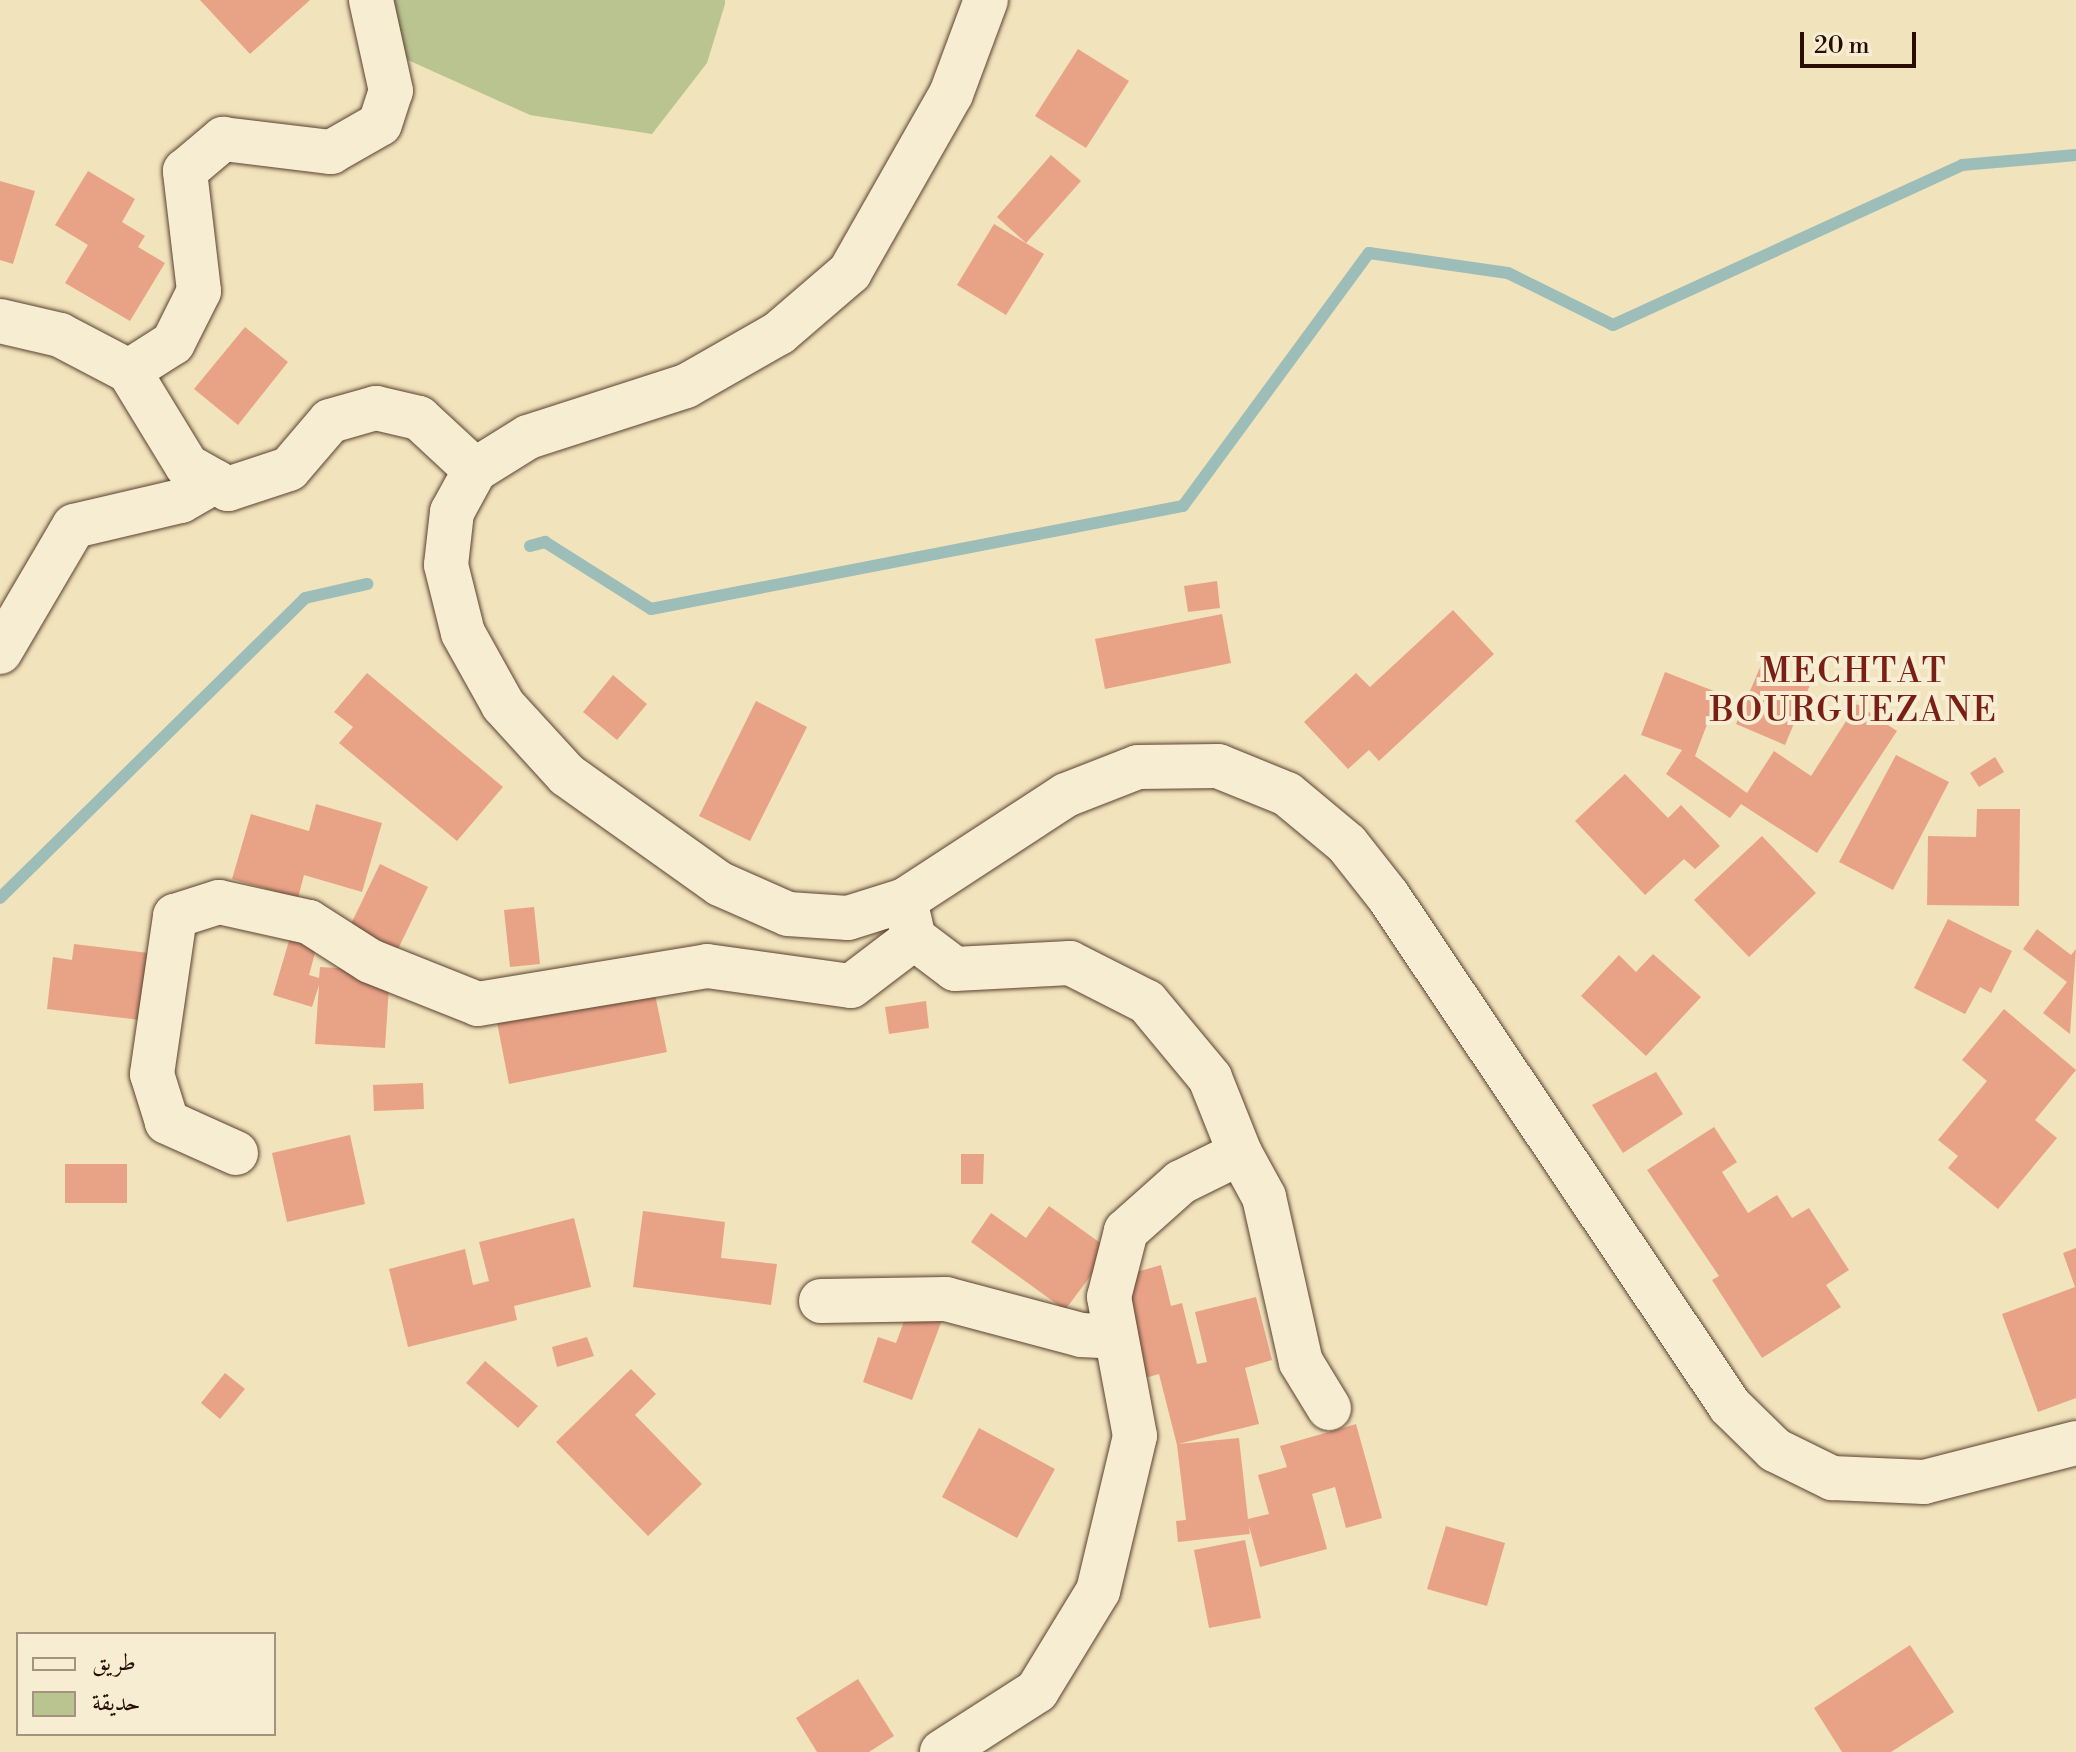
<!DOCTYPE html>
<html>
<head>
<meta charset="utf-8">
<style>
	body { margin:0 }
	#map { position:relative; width:2076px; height:1752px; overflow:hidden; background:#f1e3bc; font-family:"Libre Bodoni",Amiri,serif }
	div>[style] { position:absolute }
	.green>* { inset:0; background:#b9c491 }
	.stream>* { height:12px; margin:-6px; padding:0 6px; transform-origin:6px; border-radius:6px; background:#9dbdb8 }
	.building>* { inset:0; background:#e8a387 }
	.roads { filter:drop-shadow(0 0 2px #5b422f) drop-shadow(0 0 2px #5b422f) }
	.street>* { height:44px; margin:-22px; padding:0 22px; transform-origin:22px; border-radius:22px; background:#f6edd3 }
	.secondary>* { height:44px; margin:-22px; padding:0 22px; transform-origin:22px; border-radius:22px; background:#f6edd3 }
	span { translate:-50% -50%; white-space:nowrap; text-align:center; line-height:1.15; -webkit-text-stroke:8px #f6edd3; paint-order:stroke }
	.quarter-label { font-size:34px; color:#7a1f14; letter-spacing:2px }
	.legend { position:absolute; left:16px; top:1632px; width:260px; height:104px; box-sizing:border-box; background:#f6edd3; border:2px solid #a4937f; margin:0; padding:10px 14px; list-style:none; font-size:24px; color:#290d00 }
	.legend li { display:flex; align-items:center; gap:16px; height:40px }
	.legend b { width:40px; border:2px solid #a4937f }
	.scale { position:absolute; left:1800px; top:32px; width:116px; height:36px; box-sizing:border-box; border:4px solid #290d00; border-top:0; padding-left:10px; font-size:24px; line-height:28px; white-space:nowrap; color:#290d00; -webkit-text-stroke:6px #f6edd3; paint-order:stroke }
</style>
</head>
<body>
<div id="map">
	<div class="green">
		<div style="clip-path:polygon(388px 0,725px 0,725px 4px,707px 63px,652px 134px,530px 115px,399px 56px)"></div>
	</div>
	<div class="stream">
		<div style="left:530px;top:546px;width:16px;rotate:-15deg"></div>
		<div style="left:545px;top:542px;width:125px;rotate:32.3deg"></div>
		<div style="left:651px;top:609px;width:542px;rotate:-10.96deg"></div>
		<div style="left:1183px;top:506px;width:314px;rotate:-53.7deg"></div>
		<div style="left:1369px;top:253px;width:140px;rotate:8.2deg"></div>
		<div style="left:1508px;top:273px;width:117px;rotate:26.3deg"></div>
		<div style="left:1613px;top:325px;width:384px;rotate:-24.6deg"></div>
		<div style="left:1962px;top:165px;width:114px;rotate:-5deg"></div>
		<div style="left:0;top:898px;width:428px;rotate:-44.5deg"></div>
		<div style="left:305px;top:598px;width:64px;rotate:-12.7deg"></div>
	</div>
	<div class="building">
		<div style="clip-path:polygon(200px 0,310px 0,250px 54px)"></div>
		<div style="clip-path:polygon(1078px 49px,1129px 81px,1086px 148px,1035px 116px)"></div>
		<div style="clip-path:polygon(1051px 155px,1081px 181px,1026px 243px,997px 217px)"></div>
		<div style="clip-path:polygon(88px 171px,135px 199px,122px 222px,145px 236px,138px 247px,165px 263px,130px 321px,65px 283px,88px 245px,55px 225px)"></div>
		<div style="clip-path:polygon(0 181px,35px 191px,13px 264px,0 260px)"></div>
		<div style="clip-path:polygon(994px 224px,1044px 254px,1006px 315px,957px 285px)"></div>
		<div style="clip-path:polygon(245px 327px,288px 362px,238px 425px,194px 389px)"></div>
		<div style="clip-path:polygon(1217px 581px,1220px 608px,1188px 612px,1184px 586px)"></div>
		<div style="clip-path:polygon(1453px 610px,1494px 654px,1379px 761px,1369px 750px,1348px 769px,1304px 722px,1356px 673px,1370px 687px)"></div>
		<div style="clip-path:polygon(1222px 614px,1231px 663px,1105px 689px,1095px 639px)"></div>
		<div style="clip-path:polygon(1761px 665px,1810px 685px,1785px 745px,1736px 724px)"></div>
		<div style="clip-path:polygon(1665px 672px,1719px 693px,1695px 756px,1747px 793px,1774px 751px,1811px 776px,1857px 704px,1897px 731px,1817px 853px,1741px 804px,1730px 818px,1666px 774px,1682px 750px,1641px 735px)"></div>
		<div style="clip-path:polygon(367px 673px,503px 787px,457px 841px,339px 743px,353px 727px,334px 712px)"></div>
		<div style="clip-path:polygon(613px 675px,647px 704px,617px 740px,583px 712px)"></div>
		<div style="clip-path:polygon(756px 701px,807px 727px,750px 841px,699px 816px)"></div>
		<div style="clip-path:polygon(1896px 755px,1949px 782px,1893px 890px,1839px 862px)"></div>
		<div style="clip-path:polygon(1995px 757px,2004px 772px,1979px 787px,1970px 773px)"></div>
		<div style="clip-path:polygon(1625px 774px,1668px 818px,1681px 805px,1720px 846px,1695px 869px,1684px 859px,1645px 895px,1575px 821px)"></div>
		<div style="clip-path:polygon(316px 804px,382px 823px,362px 892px,304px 875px,298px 898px,232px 879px,251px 814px,309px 831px)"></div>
		<div style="clip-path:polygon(1977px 809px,2020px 809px,2019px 906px,1927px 905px,1928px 836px,1976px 837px)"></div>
		<div style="clip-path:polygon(1762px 836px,1816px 893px,1749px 957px,1694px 900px)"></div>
		<div style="clip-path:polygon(380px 864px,428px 887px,398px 949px,350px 926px)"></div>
		<div style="clip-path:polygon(534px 907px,540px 964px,510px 967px,504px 910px)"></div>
		<div style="clip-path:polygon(1948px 919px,2012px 951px,1991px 993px,1980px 987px,1965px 1014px,1914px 988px)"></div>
		<div style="clip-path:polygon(2037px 929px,2071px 955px,2076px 949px,2070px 1034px,2043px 1013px,2067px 982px,2023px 949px)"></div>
		<div style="clip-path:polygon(291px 934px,318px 942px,309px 975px,319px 978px,320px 967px,390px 971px,385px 1048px,315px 1044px,319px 985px,312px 1007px,273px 995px)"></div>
		<div style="clip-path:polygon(74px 944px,157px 954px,149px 1021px,47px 1009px,53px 957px,72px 960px)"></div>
		<div style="clip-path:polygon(1653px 954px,1701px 997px,1646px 1056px,1581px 996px,1619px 955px,1636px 972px)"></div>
		<div style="clip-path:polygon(652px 980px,667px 1052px,509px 1084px,495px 1012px)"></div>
		<div style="clip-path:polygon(926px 1001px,929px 1028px,889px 1034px,885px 1007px)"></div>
		<div style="clip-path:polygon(2004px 1009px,2076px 1070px,2035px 1120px,2057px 1138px,1998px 1209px,1948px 1168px,1958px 1156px,1938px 1140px,1987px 1081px,1962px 1060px)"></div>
		<div style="clip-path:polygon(1656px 1072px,1683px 1114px,1623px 1153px,1592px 1105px)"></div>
		<div style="clip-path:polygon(423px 1083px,424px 1109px,374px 1111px,373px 1085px)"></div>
		<div style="clip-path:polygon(1714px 1127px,1737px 1162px,1722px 1172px,1748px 1213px,1777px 1195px,1792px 1218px,1809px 1208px,1849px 1270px,1826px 1285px,1841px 1307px,1762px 1358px,1712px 1280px,1719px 1276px,1647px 1170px)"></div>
		<div style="clip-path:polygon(350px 1135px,365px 1204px,287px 1222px,272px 1153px)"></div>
		<div style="clip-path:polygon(961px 1154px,984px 1154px,983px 1184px,961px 1184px)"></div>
		<div style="clip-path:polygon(65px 1164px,127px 1164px,127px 1203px,65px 1203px)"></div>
		<div style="clip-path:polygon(1049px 1206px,1110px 1250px,1065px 1310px,971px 1242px,991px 1213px,1026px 1238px)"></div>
		<div style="clip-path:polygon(643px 1211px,725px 1222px,721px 1258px,777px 1264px,771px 1305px,633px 1287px)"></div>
		<div style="clip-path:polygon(574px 1218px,591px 1287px,514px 1306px,517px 1320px,408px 1347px,389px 1269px,465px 1249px,473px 1285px,489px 1281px,479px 1242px)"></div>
		<div style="clip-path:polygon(2076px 1248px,2076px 1398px,2038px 1412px,2002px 1314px,2075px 1287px,2063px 1253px)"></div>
		<div style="clip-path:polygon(1161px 1265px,1171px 1306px,1182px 1303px,1197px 1364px,1207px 1362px,1195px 1312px,1256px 1297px,1272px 1360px,1245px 1368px,1259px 1424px,1178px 1444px,1239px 1438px,1248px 1519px,1269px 1514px,1258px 1475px,1287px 1467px,1280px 1446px,1356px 1424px,1382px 1518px,1346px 1528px,1335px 1487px,1312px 1494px,1327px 1549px,1260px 1567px,1249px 1526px,1250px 1534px,1178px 1542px,1176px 1521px,1186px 1520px,1177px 1445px,1159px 1374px,1145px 1378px,1119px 1277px)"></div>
		<div style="clip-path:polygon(909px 1308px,942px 1320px,912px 1400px,863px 1382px,878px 1337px,896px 1343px)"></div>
		<div style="clip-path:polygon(587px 1337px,594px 1356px,557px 1367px,552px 1347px)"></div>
		<div style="clip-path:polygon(485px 1361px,538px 1406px,518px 1428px,466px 1383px)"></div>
		<div style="clip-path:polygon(631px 1369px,656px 1394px,635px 1415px,702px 1484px,648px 1536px,556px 1442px)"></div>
		<div style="clip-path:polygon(225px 1373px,245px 1389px,220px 1419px,201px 1403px)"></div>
		<div style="clip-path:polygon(979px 1428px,1055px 1469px,1017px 1538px,942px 1497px)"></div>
		<div style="clip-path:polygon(1446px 1526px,1505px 1543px,1487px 1606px,1427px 1589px)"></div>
		<div style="clip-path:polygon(1245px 1540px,1261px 1618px,1209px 1628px,1194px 1550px)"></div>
		<div style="clip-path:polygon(1910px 1645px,1954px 1712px,1891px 1752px,1842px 1752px,1814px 1708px)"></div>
		<div style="clip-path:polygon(858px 1679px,894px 1736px,869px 1752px,817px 1752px,796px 1718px)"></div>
	</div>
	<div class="roads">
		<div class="street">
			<div style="left:0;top:321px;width:62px;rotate:13.1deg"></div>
			<div style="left:60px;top:335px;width:78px;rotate:27.6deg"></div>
			<div style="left:129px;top:371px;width:111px;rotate:58.6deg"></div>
			<div style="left:187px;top:466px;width:47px;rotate:29.3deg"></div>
			<div style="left:228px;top:489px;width:64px;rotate:-18.2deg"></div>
			<div style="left:289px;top:469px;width:63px;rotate:-49.5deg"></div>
			<div style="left:330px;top:421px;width:48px;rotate:-15.8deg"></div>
			<div style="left:376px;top:408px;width:44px;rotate:13.1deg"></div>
			<div style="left:419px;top:418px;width:76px;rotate:42.9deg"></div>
			<div style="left:129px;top:371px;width:52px;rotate:-32.5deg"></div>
			<div style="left:173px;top:343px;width:58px;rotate:-63.4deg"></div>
			<div style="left:199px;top:291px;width:121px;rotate:-96.7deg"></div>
			<div style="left:185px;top:171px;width:50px;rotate:-40.1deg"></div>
			<div style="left:223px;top:139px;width:109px;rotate:6.9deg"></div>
			<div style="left:331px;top:152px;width:56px;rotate:-29.7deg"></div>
			<div style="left:380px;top:124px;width:35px;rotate:-72deg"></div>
			<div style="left:391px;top:91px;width:93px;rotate:-102.4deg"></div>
			<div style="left:0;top:652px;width:146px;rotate:-59.6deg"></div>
			<div style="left:74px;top:526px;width:110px;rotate:-13.2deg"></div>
			<div style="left:181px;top:501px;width:39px;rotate:-30deg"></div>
			<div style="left:905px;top:900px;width:39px;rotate:77deg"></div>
			<div style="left:914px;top:938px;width:51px;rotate:37.1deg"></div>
			<div style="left:955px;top:969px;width:115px;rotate:-3deg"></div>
			<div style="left:1070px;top:963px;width:86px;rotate:26.9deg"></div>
			<div style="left:1147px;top:1002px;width:99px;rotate:50.3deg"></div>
			<div style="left:1210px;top:1078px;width:81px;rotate:68.2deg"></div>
			<div style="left:1240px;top:1153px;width:66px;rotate:153.8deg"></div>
			<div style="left:1181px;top:1182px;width:74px;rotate:138.3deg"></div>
			<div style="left:1126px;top:1231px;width:68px;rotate:104.4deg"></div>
			<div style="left:1109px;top:1297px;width:141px;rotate:79.4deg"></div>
			<div style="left:1135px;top:1436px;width:159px;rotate:103.4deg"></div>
			<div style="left:1098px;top:1591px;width:117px;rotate:121.4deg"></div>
			<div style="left:1037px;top:1691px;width:113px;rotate:147.3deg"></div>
			<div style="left:236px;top:1153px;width:76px;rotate:-155.8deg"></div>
			<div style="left:167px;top:1122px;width:50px;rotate:-107.4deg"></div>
			<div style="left:152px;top:1074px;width:160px;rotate:-81.7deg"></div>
			<div style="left:175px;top:916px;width:46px;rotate:-17.7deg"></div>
			<div style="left:219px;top:902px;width:92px;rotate:12.5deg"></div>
			<div style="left:309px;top:922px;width:72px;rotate:32.6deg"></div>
			<div style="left:370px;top:961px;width:116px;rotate:21.7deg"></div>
			<div style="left:478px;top:1004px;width:232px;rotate:-9.4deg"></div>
			<div style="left:707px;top:966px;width:145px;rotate:7.9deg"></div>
			<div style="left:851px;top:986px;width:79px;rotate:-37.3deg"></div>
			<div style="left:1240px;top:1153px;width:50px;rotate:61.4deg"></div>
			<div style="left:1264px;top:1197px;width:169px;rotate:77.4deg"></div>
			<div style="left:1301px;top:1362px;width:54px;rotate:58.7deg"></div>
			<div style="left:821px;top:1301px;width:125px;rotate:-0.9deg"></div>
			<div style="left:946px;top:1299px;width:140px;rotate:14.9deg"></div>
			<div style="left:1081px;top:1335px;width:35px;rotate:3deg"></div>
		</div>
		<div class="secondary">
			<div style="left:986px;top:0;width:100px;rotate:110.4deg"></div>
			<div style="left:951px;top:94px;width:205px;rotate:119.6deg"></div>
			<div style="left:850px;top:272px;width:94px;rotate:139.3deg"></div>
			<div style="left:779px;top:333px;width:107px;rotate:150.3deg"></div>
			<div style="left:686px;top:386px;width:166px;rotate:162.1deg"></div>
			<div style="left:528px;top:437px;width:62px;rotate:148.1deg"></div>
			<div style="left:475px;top:470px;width:48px;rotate:118.7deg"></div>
			<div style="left:452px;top:512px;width:53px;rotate:96.5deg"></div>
			<div style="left:446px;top:565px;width:70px;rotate:76deg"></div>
			<div style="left:463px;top:633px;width:82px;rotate:60.9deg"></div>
			<div style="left:503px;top:705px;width:95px;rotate:47.6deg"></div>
			<div style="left:567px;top:775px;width:188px;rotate:35.5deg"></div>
			<div style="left:720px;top:884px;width:74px;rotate:23.8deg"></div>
			<div style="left:788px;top:914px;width:60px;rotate:3.8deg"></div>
			<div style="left:848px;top:918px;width:60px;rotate:-17.5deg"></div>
			<div style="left:905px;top:900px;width:192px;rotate:-33.1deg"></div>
			<div style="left:1066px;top:795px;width:77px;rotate:-21.3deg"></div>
			<div style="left:1138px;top:767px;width:80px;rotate:-0.7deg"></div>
			<div style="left:1218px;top:766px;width:74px;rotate:22.1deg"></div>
			<div style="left:1287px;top:794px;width:78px;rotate:39.8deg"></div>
			<div style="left:1347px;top:844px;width:66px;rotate:51.7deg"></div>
			<div style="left:1388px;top:896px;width:614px;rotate:56.15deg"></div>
			<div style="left:1730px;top:1406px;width:63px;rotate:44.4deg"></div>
			<div style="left:1775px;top:1450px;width:64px;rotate:26.2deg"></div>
			<div style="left:1832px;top:1478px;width:92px;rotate:2.5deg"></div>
			<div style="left:1924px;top:1482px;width:157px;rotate:-14.4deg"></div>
		</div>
	</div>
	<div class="quarter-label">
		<span style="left:1854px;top:692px">MECHTAT<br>BOURGUEZANE</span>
	</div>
	<ul class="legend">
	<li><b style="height:10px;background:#f6edd3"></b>طريق</li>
	<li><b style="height:22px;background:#b9c491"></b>حديقة</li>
	</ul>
	<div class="scale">20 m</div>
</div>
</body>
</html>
